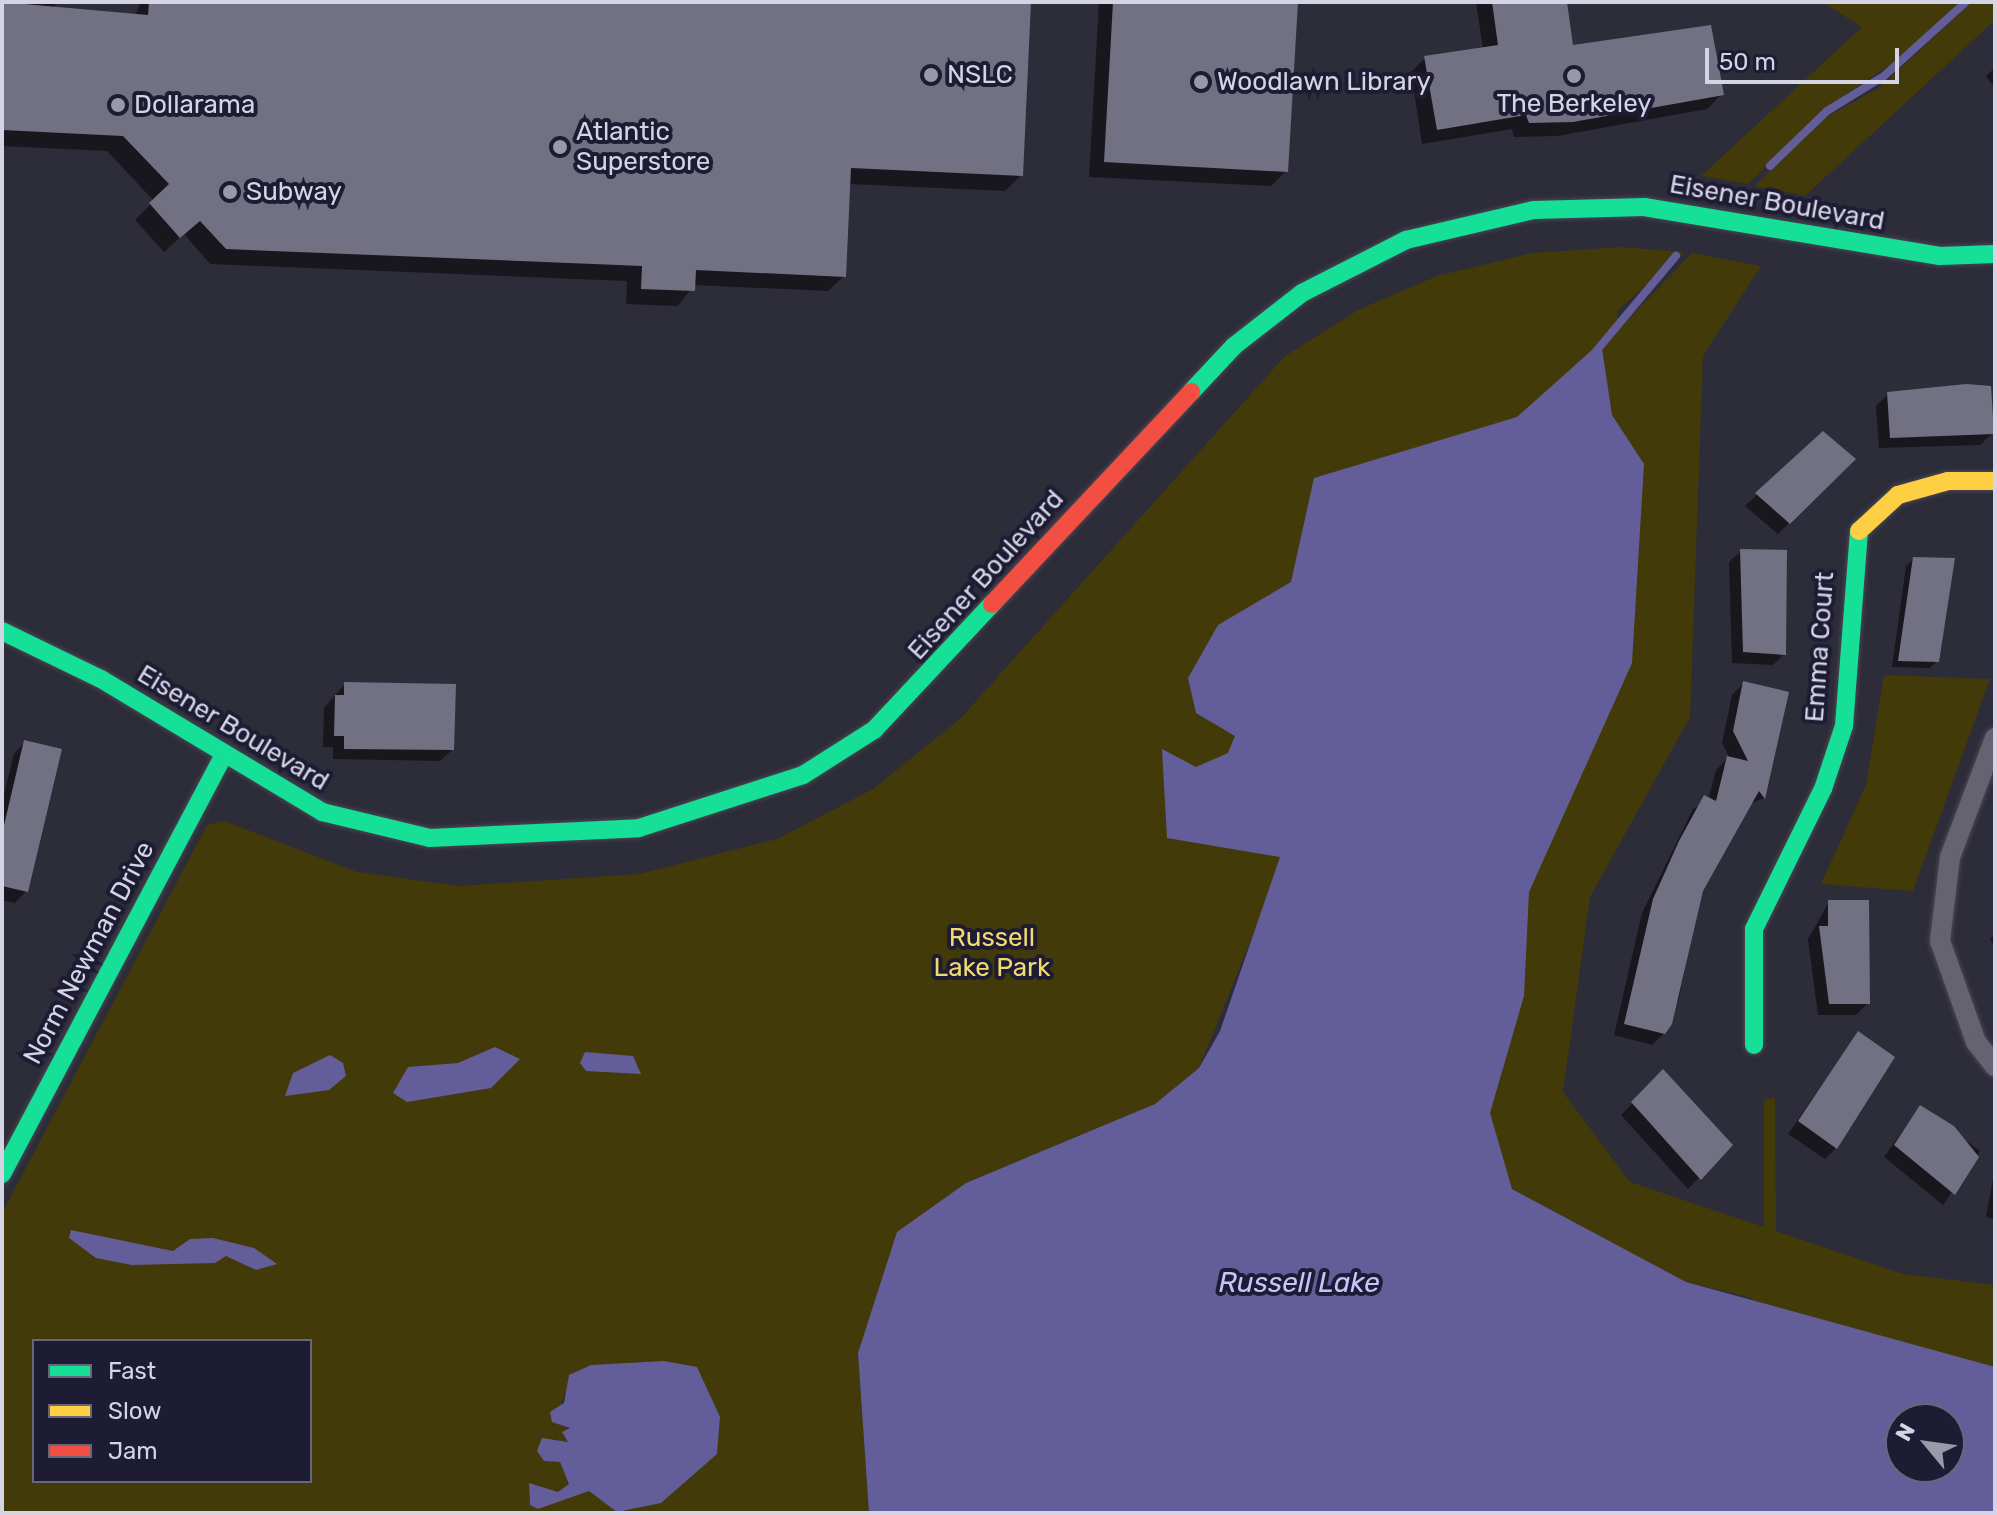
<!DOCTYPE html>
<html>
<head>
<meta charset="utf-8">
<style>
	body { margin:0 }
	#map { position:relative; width:1997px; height:1515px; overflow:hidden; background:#2d2c39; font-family:Rubik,sans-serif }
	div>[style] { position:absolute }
	.green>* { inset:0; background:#433a09 }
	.water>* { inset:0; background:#635e99 }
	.shadow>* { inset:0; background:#0007 }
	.stream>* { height:8px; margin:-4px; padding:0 4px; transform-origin:4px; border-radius:4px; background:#635e99 }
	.building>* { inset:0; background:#727184 }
	.roads { filter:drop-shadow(0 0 2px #484753) drop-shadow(0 0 2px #484753) }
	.street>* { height:20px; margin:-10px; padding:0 10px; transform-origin:10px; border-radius:10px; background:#64636f }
	.fast>* { height:18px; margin:-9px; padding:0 9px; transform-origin:9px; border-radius:9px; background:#16e098 }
	.slow>* { height:18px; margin:-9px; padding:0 9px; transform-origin:9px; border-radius:9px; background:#ffcf43 }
	.jam>* { height:18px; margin:-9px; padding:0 9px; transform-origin:9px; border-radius:9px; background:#f24e42 }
	.dots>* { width:22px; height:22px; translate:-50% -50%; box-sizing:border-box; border:4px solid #1e1c34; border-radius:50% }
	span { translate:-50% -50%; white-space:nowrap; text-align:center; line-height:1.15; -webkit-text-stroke:8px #1e1c34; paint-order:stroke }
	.poi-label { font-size:26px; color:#d4d4e5 }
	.left { translate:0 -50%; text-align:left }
	.street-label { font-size:26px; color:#d4d4e5 }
	.park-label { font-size:26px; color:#f1da70 }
	.water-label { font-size:28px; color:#c6c4fb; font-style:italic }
	.frame { position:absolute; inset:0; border:4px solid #d4d4e5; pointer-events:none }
	.legend { position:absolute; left:32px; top:1339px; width:280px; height:144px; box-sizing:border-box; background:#1e1c34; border:2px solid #67667b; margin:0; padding:10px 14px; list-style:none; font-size:24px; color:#d4d4e5 }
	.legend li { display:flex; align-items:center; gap:16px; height:40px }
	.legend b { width:40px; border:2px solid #67667b }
	.north { position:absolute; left:1885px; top:1403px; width:80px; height:80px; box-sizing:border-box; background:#1e1c34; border:2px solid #67667b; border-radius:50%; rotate:299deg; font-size:22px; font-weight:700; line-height:32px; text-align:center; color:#d4d4e5 }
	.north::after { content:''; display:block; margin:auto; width:28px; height:36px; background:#9a99a9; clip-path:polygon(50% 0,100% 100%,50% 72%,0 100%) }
	.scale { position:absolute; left:1705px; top:48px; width:194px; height:36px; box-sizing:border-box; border:4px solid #d4d4e5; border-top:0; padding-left:10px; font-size:24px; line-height:28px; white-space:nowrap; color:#d4d4e5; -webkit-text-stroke:6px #1e1c34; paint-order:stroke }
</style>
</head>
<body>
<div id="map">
	<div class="green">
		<div style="clip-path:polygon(1822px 2px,1960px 2px,1896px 61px,1828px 106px,1748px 184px,1701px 176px,1862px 27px)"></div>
		<div style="clip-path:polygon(1995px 2px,1995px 20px,1805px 196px,1755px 186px,1823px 119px,1879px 88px,1970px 4px)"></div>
		<div style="clip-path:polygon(evenodd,1621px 247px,1684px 252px,1617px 311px,1619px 329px,1692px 253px,1761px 266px,1703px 356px,1690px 717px,1590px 897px,1563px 1092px,1630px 1182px,1764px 1227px,1764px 1100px,1775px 1097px,1776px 1231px,1903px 1274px,1995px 1285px,1995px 1367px,1779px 1314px,1748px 1297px,1679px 1280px,1512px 1189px,1300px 819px,1199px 1068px,1155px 1104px,966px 1183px,858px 1353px,869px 1513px,2px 1513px,2px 1213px,207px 825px,224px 821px,357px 872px,459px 886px,639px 874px,777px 839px,873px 789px,961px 718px,1285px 356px,1360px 309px,1437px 276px,1532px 253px,1621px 247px,34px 1341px,310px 1341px,310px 1481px,34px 1481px,34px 1341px,1621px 247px,664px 1361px,700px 1377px,720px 1417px,717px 1454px,655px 1503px,618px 1512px,589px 1491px,530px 1505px,529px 1484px,558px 1492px,569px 1484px,560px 1462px,544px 1460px,553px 1439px,568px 1442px,563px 1434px,570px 1429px,555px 1422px,566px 1391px,597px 1365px,664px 1361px)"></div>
		<div style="clip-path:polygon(1884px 675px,1990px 679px,1913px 891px,1821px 884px,1866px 785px)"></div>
	</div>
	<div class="water">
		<div style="clip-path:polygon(evenodd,1601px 342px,1612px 415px,1644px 464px,1632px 663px,1529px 892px,1524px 996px,1490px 1113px,1512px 1189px,1686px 1282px,1995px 1367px,1995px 1513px,869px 1513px,858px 1353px,897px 1232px,966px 1183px,1155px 1104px,1199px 1068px,1220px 1031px,1280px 857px,1167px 838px,1162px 749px,1196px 767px,1228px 753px,1235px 736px,1196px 713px,1188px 678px,1218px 625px,1291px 582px,1314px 478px,1517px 417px,1601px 342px,1901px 1419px,1949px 1419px,1949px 1467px,1901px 1467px,1901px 1419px)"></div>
		<div style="clip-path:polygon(495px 1047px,520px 1059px,491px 1088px,407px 1102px,393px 1093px,408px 1067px,458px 1063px)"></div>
		<div style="clip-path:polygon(585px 1052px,633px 1056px,641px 1074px,586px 1071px,580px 1063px)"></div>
		<div style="clip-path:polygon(330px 1055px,343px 1063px,346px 1076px,329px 1090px,285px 1096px,293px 1073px)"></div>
		<div style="clip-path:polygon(71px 1230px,173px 1251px,190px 1239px,213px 1238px,254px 1248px,277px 1264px,256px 1270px,226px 1256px,215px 1263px,132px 1265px,96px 1258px,69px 1238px)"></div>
		<div style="clip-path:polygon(664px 1361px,697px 1367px,720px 1417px,717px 1454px,661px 1503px,617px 1512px,589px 1491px,538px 1509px,530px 1505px,529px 1483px,558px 1492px,569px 1484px,560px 1462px,544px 1461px,537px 1451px,542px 1438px,568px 1442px,562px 1432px,570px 1428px,552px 1422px,550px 1412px,564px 1403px,569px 1375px,591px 1365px)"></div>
	</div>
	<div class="shadow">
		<div style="clip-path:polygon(2px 2px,55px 2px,55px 13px,134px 17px,141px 2px,1029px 2px,1021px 175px,1005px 191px,848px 184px,844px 276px,828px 291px,694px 285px,678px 306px,626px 304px,627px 281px,210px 264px,184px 234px,164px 252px,135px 220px,154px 201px,107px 151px,2px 146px)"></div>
		<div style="clip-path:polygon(1099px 2px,1296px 2px,1286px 171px,1271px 186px,1089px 177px)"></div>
		<div style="clip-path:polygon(1476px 2px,1565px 2px,1572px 47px,1722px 94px,1707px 109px,1557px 136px,1514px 137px,1512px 129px,1422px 144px,1411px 72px,1425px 58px,1483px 49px)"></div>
		<div style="clip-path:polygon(1995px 68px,1995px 89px,1986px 76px)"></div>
		<div style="clip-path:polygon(1888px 394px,1992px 434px,1980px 445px,1879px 448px,1876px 406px)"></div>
		<div style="clip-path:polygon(1823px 434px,1853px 459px,1778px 534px,1745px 506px)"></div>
		<div style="clip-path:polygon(1741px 551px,1784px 654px,1773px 665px,1732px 663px,1729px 562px)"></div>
		<div style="clip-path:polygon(1914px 559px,1937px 661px,1930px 668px,1892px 667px,1906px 566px)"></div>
		<div style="clip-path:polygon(1744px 683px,1787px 694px,1764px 798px,1749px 804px,1701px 890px,1679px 998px,1664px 1033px,1652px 1045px,1614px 1035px,1642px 913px,1693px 809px,1708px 800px,1716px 770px,1729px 757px,1722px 743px,1732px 695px)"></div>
		<div style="clip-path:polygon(345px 684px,452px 750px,440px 761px,333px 759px,333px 747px,323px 747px,324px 708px)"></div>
		<div style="clip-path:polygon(25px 742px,26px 891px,15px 903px,2px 900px,2px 802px,14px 754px)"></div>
		<div style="clip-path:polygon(1829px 902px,1868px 1003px,1856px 1015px,1818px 1015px,1808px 939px)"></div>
		<div style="clip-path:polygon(1995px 934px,1995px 947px,1990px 939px)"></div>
		<div style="clip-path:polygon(1858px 1033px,1836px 1148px,1825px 1159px,1788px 1134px)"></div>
		<div style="clip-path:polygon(1663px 1072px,1730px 1145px,1688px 1189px,1621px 1115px)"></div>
		<div style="clip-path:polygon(1920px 1107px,1980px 1151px,1943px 1205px,1884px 1157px)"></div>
		<div style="clip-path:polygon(1995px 1168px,1995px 1219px,1986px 1217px)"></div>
	</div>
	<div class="stream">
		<div style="left:1770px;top:166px;width:79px;rotate:-44deg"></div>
		<div style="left:1827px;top:111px;width:67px;rotate:-31.6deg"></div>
		<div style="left:1884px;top:76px;width:110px;rotate:-42.1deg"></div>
		<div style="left:1597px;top:350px;width:123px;rotate:-50deg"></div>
	</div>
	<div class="building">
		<div style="clip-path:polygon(2px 2px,148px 15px,149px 2px,1031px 2px,1023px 176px,851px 168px,846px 277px,696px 270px,695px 291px,641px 289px,642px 266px,226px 249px,200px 221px,180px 238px,149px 203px,169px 184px,123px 136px,2px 130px)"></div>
		<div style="clip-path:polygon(1113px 2px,1298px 2px,1288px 172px,1104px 162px)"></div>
		<div style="clip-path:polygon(1492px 2px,1567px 2px,1573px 45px,1711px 25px,1724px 95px,1573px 122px,1529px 123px,1526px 115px,1437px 130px,1424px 56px,1498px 45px)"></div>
		<div style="clip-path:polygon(1966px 384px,1991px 386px,1994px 434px,1890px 438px,1887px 392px)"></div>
		<div style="clip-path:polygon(1823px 431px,1856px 459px,1790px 524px,1755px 493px)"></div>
		<div style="clip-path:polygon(1740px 549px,1787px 550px,1786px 655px,1743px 652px)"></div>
		<div style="clip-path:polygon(1913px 557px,1955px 558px,1939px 662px,1898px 661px)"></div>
		<div style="clip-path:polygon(1743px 681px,1789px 692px,1765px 799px,1759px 791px,1703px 891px,1672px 1024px,1665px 1034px,1624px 1024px,1653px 899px,1679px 841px,1704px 795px,1716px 801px,1727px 756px,1748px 761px,1733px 731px)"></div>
		<div style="clip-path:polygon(344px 682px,456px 684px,454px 750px,344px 749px,344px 736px,334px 736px,335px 695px,344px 695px)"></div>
		<div style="clip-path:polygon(24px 740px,62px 749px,28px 892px,2px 886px,2px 834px)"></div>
		<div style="clip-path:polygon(1828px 900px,1869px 900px,1870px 1004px,1829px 1004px,1819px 926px,1828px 926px)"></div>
		<div style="clip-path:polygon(1858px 1031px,1895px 1057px,1837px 1149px,1798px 1121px)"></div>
		<div style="clip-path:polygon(1663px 1069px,1733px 1145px,1701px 1180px,1631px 1102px)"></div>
		<div style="clip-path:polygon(1920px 1105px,1954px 1126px,1979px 1157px,1955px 1195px,1894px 1145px)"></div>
	</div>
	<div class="roads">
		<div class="street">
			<div style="left:1995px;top:738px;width:127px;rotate:110.7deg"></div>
			<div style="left:1950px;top:857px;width:85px;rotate:96.8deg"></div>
			<div style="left:1940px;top:941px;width:107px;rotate:70.4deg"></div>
			<div style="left:1976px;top:1042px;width:31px;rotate:52deg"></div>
		</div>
		<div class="fast">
			<div style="left:1191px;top:392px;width:63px;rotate:-46.9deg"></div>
			<div style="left:1234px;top:346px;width:86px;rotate:-37.9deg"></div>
			<div style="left:1302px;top:293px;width:117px;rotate:-27deg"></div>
			<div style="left:1406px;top:240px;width:131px;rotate:-13.2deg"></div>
			<div style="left:1534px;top:210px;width:110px;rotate:-1.6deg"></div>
			<div style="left:1644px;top:207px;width:300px;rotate:9.4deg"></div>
			<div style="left:1940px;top:256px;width:55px;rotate:-2.1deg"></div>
			<div style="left:2px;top:631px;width:110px;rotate:25.9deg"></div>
			<div style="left:101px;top:679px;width:258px;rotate:31deg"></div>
			<div style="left:322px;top:812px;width:111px;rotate:13.5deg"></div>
			<div style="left:430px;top:838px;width:209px;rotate:-2.7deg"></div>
			<div style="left:639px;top:828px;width:172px;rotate:-17.9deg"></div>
			<div style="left:803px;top:775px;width:84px;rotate:-32.4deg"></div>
			<div style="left:874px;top:730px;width:173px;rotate:-46.9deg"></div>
			<div style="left:1754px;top:1045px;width:116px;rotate:-90deg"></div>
			<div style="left:1754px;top:929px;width:156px;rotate:-63.8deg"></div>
			<div style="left:1823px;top:789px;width:66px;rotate:-71.6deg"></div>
			<div style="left:1844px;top:726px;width:196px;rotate:-85.6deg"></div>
			<div style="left:2px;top:1174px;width:471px;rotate:-62.1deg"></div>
		</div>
		<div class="slow">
			<div style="left:1859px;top:531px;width:53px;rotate:-42.7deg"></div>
			<div style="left:1898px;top:495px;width:52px;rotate:-15.6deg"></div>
			<div style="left:1948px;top:481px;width:47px"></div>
		</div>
		<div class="jam">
			<div style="left:992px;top:604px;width:291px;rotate:-46.8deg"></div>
		</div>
	</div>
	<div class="dots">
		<div style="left:931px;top:75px;background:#9a99a9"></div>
		<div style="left:1574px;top:76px;background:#9a99a9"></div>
		<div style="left:1201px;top:82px;background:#9a99a9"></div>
		<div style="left:118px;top:105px;background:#9a99a9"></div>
		<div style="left:560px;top:147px;background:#9a99a9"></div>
		<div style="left:230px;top:192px;background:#9a99a9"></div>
	</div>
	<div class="poi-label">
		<span class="left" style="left:947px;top:75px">NSLC</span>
		<span class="left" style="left:1217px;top:82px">Woodlawn Library</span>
		<span style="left:1574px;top:104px">The Berkeley</span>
		<span class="left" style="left:134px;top:105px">Dollarama</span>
		<span class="left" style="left:576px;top:147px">Atlantic<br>Superstore</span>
		<span class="left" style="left:246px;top:192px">Subway</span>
	</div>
	<div class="street-label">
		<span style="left:1777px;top:203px;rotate:10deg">Eisener Boulevard</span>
		<span style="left:986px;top:575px;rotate:-48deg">Eisener Boulevard</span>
		<span style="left:1820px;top:647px;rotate:-86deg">Emma Court</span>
		<span style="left:233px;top:728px;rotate:31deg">Eisener Boulevard</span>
		<span style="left:89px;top:953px;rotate:-62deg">Norm Newman Drive</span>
	</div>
	<div class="park-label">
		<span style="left:992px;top:953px">Russell<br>Lake Park</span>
	</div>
	<div class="water-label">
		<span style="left:1299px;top:1283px">Russell Lake</span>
	</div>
	<div class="frame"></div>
	<ul class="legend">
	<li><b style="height:10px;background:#16e098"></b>Fast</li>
	<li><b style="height:10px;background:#ffcf43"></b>Slow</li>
	<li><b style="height:10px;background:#f24e42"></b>Jam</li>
	</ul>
	<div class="north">N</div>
	<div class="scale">50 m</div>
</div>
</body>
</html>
